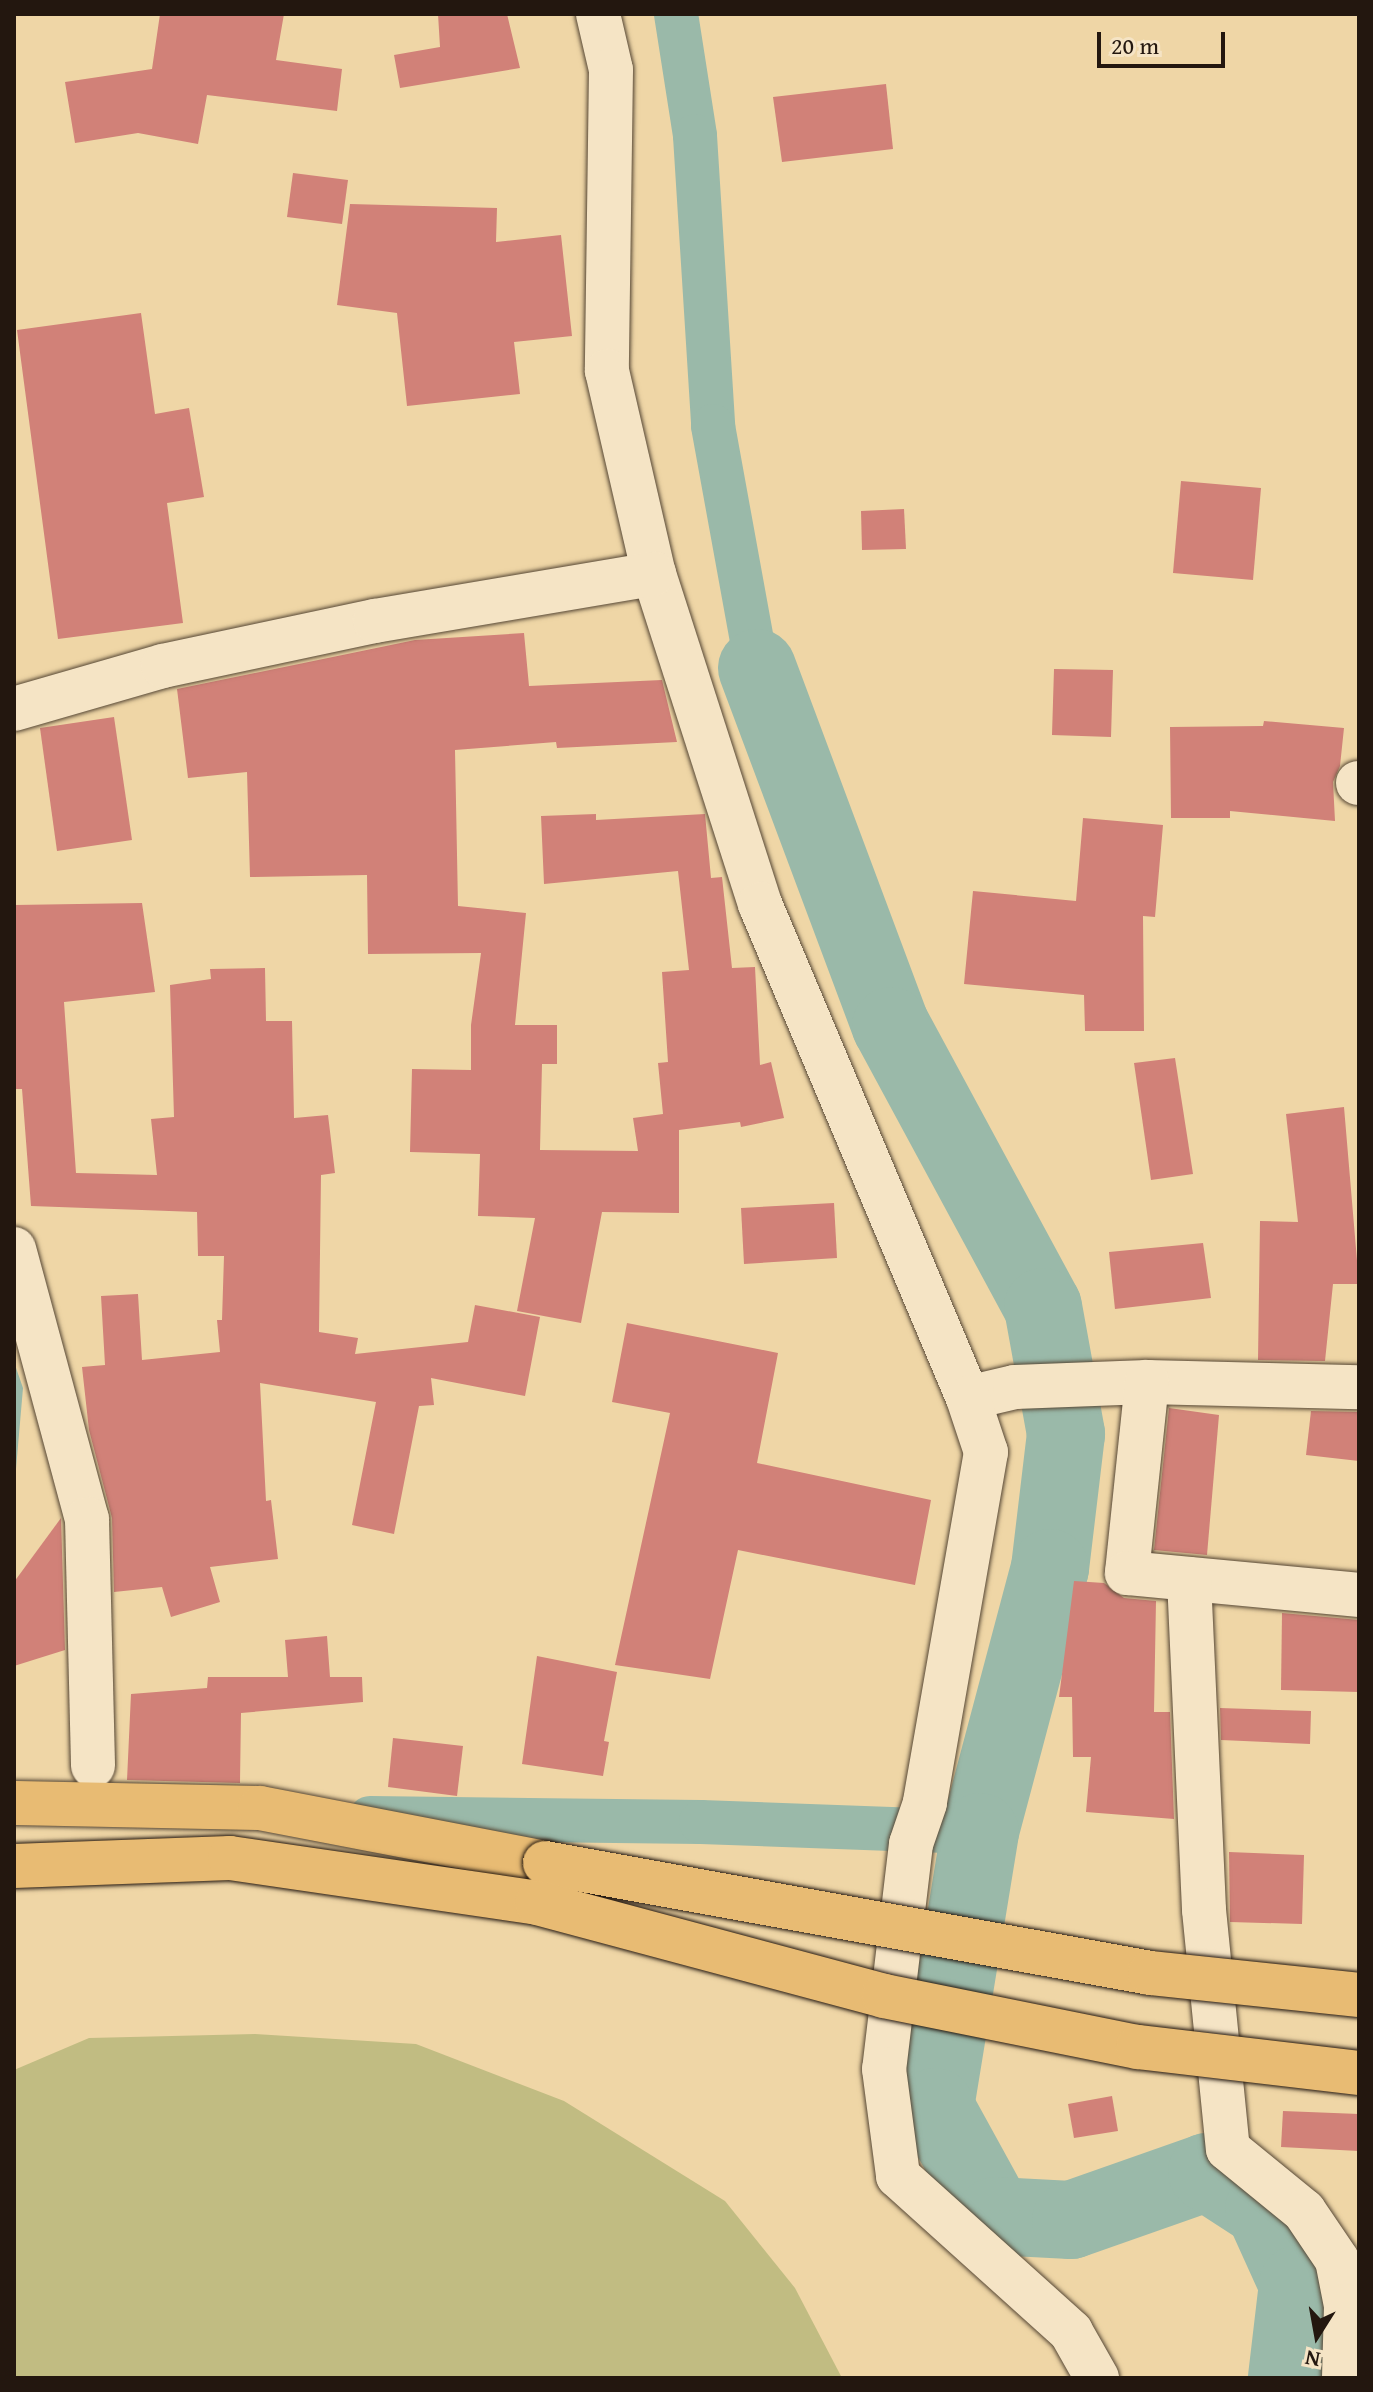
<!DOCTYPE html>
<html>
<head>
<meta charset="utf-8">
<style>
	body { margin:0 }
	#map { position:relative; width:1373px; height:2392px; overflow:hidden; background:#efd6a6; font-family:"Gentium Book Plus",serif }
	div>[style] { position:absolute }
	.green>* { inset:0; background:#c1bc82 }
	.water>* { inset:0; background:#9ab9a9 }
	.canal>* { height:44px; margin:-22px; padding:0 22px; transform-origin:22px; border-radius:22px; background:#9ab9a9 }
	.river>* { height:78px; margin:-39px; padding:0 39px; transform-origin:39px; border-radius:39px; background:#9ab9a9 }
	.building>* { inset:0; background:#d18178 }
	.roads { filter:drop-shadow(0 0 2px #564735) drop-shadow(0 0 2px #564735) }
	.minor>* { height:44px; margin:-22px; padding:0 22px; transform-origin:22px; border-radius:22px; background:#f5e4c5 }
	.major>* { height:44px; margin:-22px; padding:0 22px; transform-origin:22px; border-radius:22px; background:#e8bb73 }
	.bridges { filter:drop-shadow(0 0 2px #23170f) drop-shadow(0 0 2px #23170f) }
	.major-bridge>* { height:44px; margin:-22px; padding:0 22px; transform-origin:22px; border-radius:22px; background:#e8bb73 }
	span { translate:-50% -50%; white-space:nowrap; text-align:center; line-height:1.15; -webkit-text-stroke:8px #f5e4c5; paint-order:stroke }
	.frame { position:absolute; inset:0; border:16px solid #23170f; pointer-events:none }
	.north { position:absolute; left:1277px; top:2296px; width:80px; height:80px; -webkit-text-stroke:6px #f5e4c5; paint-order:stroke; rotate:191deg; font-size:22px; font-weight:700; line-height:32px; text-align:center; color:#23170f }
	.north::after { content:''; display:block; margin:auto; width:28px; height:36px; background:#23170f; clip-path:polygon(50% 0,100% 100%,50% 72%,0 100%) }
	.scale { position:absolute; left:1097px; top:32px; width:128px; height:36px; box-sizing:border-box; border:4px solid #23170f; border-top:0; padding-left:10px; font-size:24px; line-height:28px; white-space:nowrap; color:#23170f; -webkit-text-stroke:6px #f5e4c5; paint-order:stroke }
</style>
</head>
<body>
<div id="map">
	<div class="green">
		<div style="clip-path:polygon(255px 2034px,416px 2044px,564px 2101px,725px 2201px,795px 2288px,842px 2378px,14px 2378px,14px 2070px,89px 2038px)"></div>
	</div>
	<div class="water">
		<div style="clip-path:polygon(14px 1362px,23px 1388px,14px 1492px)"></div>
	</div>
	<div class="canal">
		<div style="left:676px;top:14px;width:123px;rotate:81.1deg"></div>
		<div style="left:695px;top:136px;width:291px;rotate:86.4deg"></div>
		<div style="left:713px;top:426px;width:246px;rotate:79.7deg"></div>
		<div style="left:370px;top:1818px;width:331px;rotate:0.7deg"></div>
		<div style="left:701px;top:1822px;width:279px;rotate:2.1deg"></div>
	</div>
	<div class="river">
		<div style="left:757px;top:668px;width:382px;rotate:69.5deg"></div>
		<div style="left:891px;top:1026px;width:319px;rotate:61.6deg"></div>
		<div style="left:1043px;top:1307px;width:129px;rotate:79.7deg"></div>
		<div style="left:1066px;top:1434px;width:135px;rotate:96.8deg"></div>
		<div style="left:1050px;top:1568px;width:273px;rotate:104.9deg"></div>
		<div style="left:980px;top:1832px;width:279px;rotate:99.3deg"></div>
		<div style="left:935px;top:2107px;width:124px;rotate:61.2deg"></div>
		<div style="left:995px;top:2216px;width:76px;rotate:3deg"></div>
		<div style="left:1071px;top:2220px;width:144px;rotate:-19.4deg"></div>
		<div style="left:1207px;top:2172px;width:68px;rotate:33deg"></div>
		<div style="left:1264px;top:2209px;width:82px;rotate:65.6deg"></div>
		<div style="left:1298px;top:2284px;width:95px;rotate:96.7deg"></div>
	</div>
	<div class="building">
		<div style="clip-path:polygon(160px 14px,284px 14px,276px 60px,342px 69px,337px 111px,207px 95px,198px 144px,138px 133px,75px 143px,65px 82px,152px 69px)"></div>
		<div style="clip-path:polygon(438px 14px,507px 14px,520px 68px,400px 88px,394px 55px,440px 47px)"></div>
		<div style="clip-path:polygon(886px 84px,893px 149px,782px 162px,773px 97px)"></div>
		<div style="clip-path:polygon(293px 173px,348px 180px,342px 224px,287px 217px)"></div>
		<div style="clip-path:polygon(350px 204px,497px 208px,496px 242px,561px 235px,572px 336px,514px 342px,520px 394px,407px 406px,397px 313px,337px 305px)"></div>
		<div style="clip-path:polygon(141px 313px,155px 414px,189px 408px,204px 497px,167px 503px,183px 623px,58px 639px,17px 330px)"></div>
		<div style="clip-path:polygon(1181px 481px,1261px 488px,1253px 580px,1173px 573px)"></div>
		<div style="clip-path:polygon(904px 509px,906px 549px,862px 550px,861px 511px)"></div>
		<div style="clip-path:polygon(524px 633px,529px 686px,662px 680px,677px 742px,557px 748px,556px 742px,455px 750px,458px 906px,526px 913px,515px 1025px,557px 1025px,557px 1064px,542px 1064px,540px 1150px,638px 1151px,633px 1118px,663px 1114px,658px 1063px,668px 1062px,662px 972px,689px 970px,678px 871px,544px 884px,541px 816px,596px 814px,596px 820px,705px 814px,711px 878px,722px 877px,732px 968px,755px 967px,760px 1065px,771px 1062px,784px 1118px,741px 1127px,740px 1122px,679px 1130px,679px 1213px,602px 1212px,581px 1323px,517px 1311px,535px 1218px,478px 1216px,480px 1154px,410px 1152px,412px 1069px,471px 1070px,471px 1025px,481px 953px,368px 954px,367px 875px,250px 877px,247px 772px,188px 778px,177px 689px,415px 640px)"></div>
		<div style="clip-path:polygon(1054px 669px,1113px 670px,1111px 737px,1052px 735px)"></div>
		<div style="clip-path:polygon(114px 717px,132px 840px,57px 851px,40px 728px)"></div>
		<div style="clip-path:polygon(1264px 721px,1344px 728px,1340px 766px,1333px 782px,1335px 821px,1230px 811px,1230px 818px,1171px 818px,1170px 727px,1263px 726px)"></div>
		<div style="clip-path:polygon(1083px 818px,1163px 825px,1155px 917px,1143px 916px,1144px 1031px,1085px 1031px,1084px 995px,964px 984px,973px 891px,1076px 901px)"></div>
		<div style="clip-path:polygon(142px 903px,155px 992px,64px 1002px,76px 1173px,157px 1175px,151px 1119px,174px 1117px,170px 985px,211px 979px,210px 969px,265px 968px,266px 1021px,292px 1021px,294px 1118px,328px 1115px,335px 1173px,321px 1175px,319px 1332px,358px 1338px,355px 1354px,468px 1342px,475px 1305px,540px 1317px,525px 1396px,431px 1378px,434px 1405px,419px 1406px,394px 1534px,352px 1525px,376px 1402px,260px 1383px,266px 1501px,271px 1500px,278px 1559px,210px 1567px,220px 1602px,171px 1617px,162px 1587px,114px 1592px,112px 1518px,89px 1430px,82px 1367px,105px 1365px,101px 1296px,138px 1294px,142px 1360px,220px 1352px,217px 1320px,222px 1320px,224px 1256px,198px 1256px,197px 1212px,31px 1206px,22px 1089px,14px 1089px,14px 905px)"></div>
		<div style="clip-path:polygon(1175px 1058px,1193px 1174px,1151px 1180px,1134px 1063px)"></div>
		<div style="clip-path:polygon(1344px 1107px,1359px 1284px,1333px 1284px,1325px 1361px,1258px 1360px,1260px 1221px,1298px 1222px,1286px 1114px)"></div>
		<div style="clip-path:polygon(834px 1203px,837px 1258px,744px 1264px,741px 1208px)"></div>
		<div style="clip-path:polygon(1203px 1243px,1211px 1298px,1115px 1309px,1109px 1252px)"></div>
		<div style="clip-path:polygon(627px 1323px,778px 1353px,757px 1463px,931px 1500px,915px 1585px,738px 1550px,710px 1679px,615px 1665px,670px 1413px,612px 1402px)"></div>
		<div style="clip-path:polygon(1169px 1408px,1219px 1415px,1207px 1555px,1154px 1550px)"></div>
		<div style="clip-path:polygon(1311px 1411px,1359px 1412px,1359px 1461px,1306px 1455px)"></div>
		<div style="clip-path:polygon(61px 1518px,65px 1650px,14px 1666px,14px 1582px)"></div>
		<div style="clip-path:polygon(1074px 1581px,1104px 1583px,1124px 1598px,1156px 1601px,1154px 1712px,1170px 1712px,1174px 1819px,1086px 1812px,1091px 1757px,1073px 1757px,1072px 1697px,1059px 1697px)"></div>
		<div style="clip-path:polygon(1282px 1613px,1359px 1620px,1359px 1692px,1281px 1690px)"></div>
		<div style="clip-path:polygon(327px 1636px,330px 1677px,362px 1677px,363px 1702px,241px 1713px,240px 1783px,127px 1780px,131px 1694px,207px 1688px,208px 1677px,288px 1677px,285px 1640px)"></div>
		<div style="clip-path:polygon(537px 1656px,617px 1672px,604px 1741px,609px 1742px,603px 1776px,522px 1764px)"></div>
		<div style="clip-path:polygon(1220px 1708px,1311px 1711px,1310px 1744px,1221px 1740px)"></div>
		<div style="clip-path:polygon(393px 1738px,463px 1746px,457px 1796px,388px 1787px)"></div>
		<div style="clip-path:polygon(1229px 1852px,1304px 1855px,1302px 1924px,1230px 1922px)"></div>
		<div style="clip-path:polygon(1112px 2096px,1118px 2131px,1074px 2138px,1068px 2104px)"></div>
		<div style="clip-path:polygon(1283px 2111px,1359px 2114px,1359px 2151px,1281px 2147px)"></div>
	</div>
	<div class="roads">
		<div class="minor">
			<div style="left:598px;top:14px;width:57px;rotate:76.9deg"></div>
			<div style="left:611px;top:70px;width:301px;rotate:90.8deg"></div>
			<div style="left:607px;top:371px;width:208px;rotate:77deg"></div>
			<div style="left:654px;top:574px;width:347px;rotate:72.2deg"></div>
			<div style="left:760px;top:904px;width:536px;rotate:67.17deg"></div>
			<div style="left:968px;top:1398px;width:48px;rotate:-13.2deg"></div>
			<div style="left:1015px;top:1387px;width:132px;rotate:-2.2deg"></div>
			<div style="left:1147px;top:1382px;width:212px;rotate:1.4deg"></div>
			<div style="left:14px;top:709px;width:155px;rotate:-16.1deg"></div>
			<div style="left:163px;top:666px;width:217px;rotate:-12deg"></div>
			<div style="left:375px;top:621px;width:283px;rotate:-9.6deg"></div>
			<div style="left:1358px;top:783px;width:1px"></div>
			<div style="left:14px;top:1249px;width:280px;rotate:74.9deg"></div>
			<div style="left:87px;top:1519px;width:247px;rotate:88.6deg"></div>
			<div style="left:1147px;top:1382px;width:192px;rotate:96deg"></div>
			<div style="left:1127px;top:1573px;width:233px;rotate:5.4deg"></div>
			<div style="left:968px;top:1398px;width:57px;rotate:71.6deg"></div>
			<div style="left:986px;top:1452px;width:356px;rotate:99.9deg"></div>
			<div style="left:925px;top:1803px;width:43px;rotate:108.9deg"></div>
			<div style="left:911px;top:1844px;width:227px;rotate:96.8deg"></div>
			<div style="left:884px;top:2069px;width:108px;rotate:82.5deg"></div>
			<div style="left:898px;top:2176px;width:233px;rotate:42deg"></div>
			<div style="left:1071px;top:2332px;width:53px;rotate:60.5deg"></div>
			<div style="left:1189px;top:1579px;width:331px;rotate:87.4deg"></div>
			<div style="left:1204px;top:1910px;width:240px;rotate:84.3deg"></div>
			<div style="left:1228px;top:2149px;width:98px;rotate:39.2deg"></div>
			<div style="left:1304px;top:2211px;width:59px;rotate:56deg"></div>
			<div style="left:1337px;top:2260px;width:47px;rotate:78.9deg"></div>
			<div style="left:1346px;top:2306px;width:72px;rotate:91.6deg"></div>
		</div>
		<div class="major">
			<div style="left:14px;top:1803px;width:246px;rotate:1.2deg"></div>
			<div style="left:260px;top:1808px;width:290px;rotate:10.9deg"></div>
		</div>
	</div>
	<div class="bridges">
		<div class="major-bridge">
			<div style="left:545px;top:1863px;width:615px;rotate:10.3deg"></div>
			<div style="left:1150px;top:1973px;width:210px;rotate:6deg"></div>
			<div style="left:14px;top:1866px;width:216px;rotate:-2.1deg"></div>
			<div style="left:230px;top:1858px;width:310px;rotate:8.3deg"></div>
			<div style="left:537px;top:1903px;width:359px;rotate:15deg"></div>
			<div style="left:884px;top:1996px;width:259px;rotate:11.4deg"></div>
			<div style="left:1138px;top:2047px;width:223px;rotate:6.7deg"></div>
		</div>
	</div>
	<div class="frame"></div>
	<div class="north">N</div>
	<div class="scale">20 m</div>
</div>
</body>
</html>
